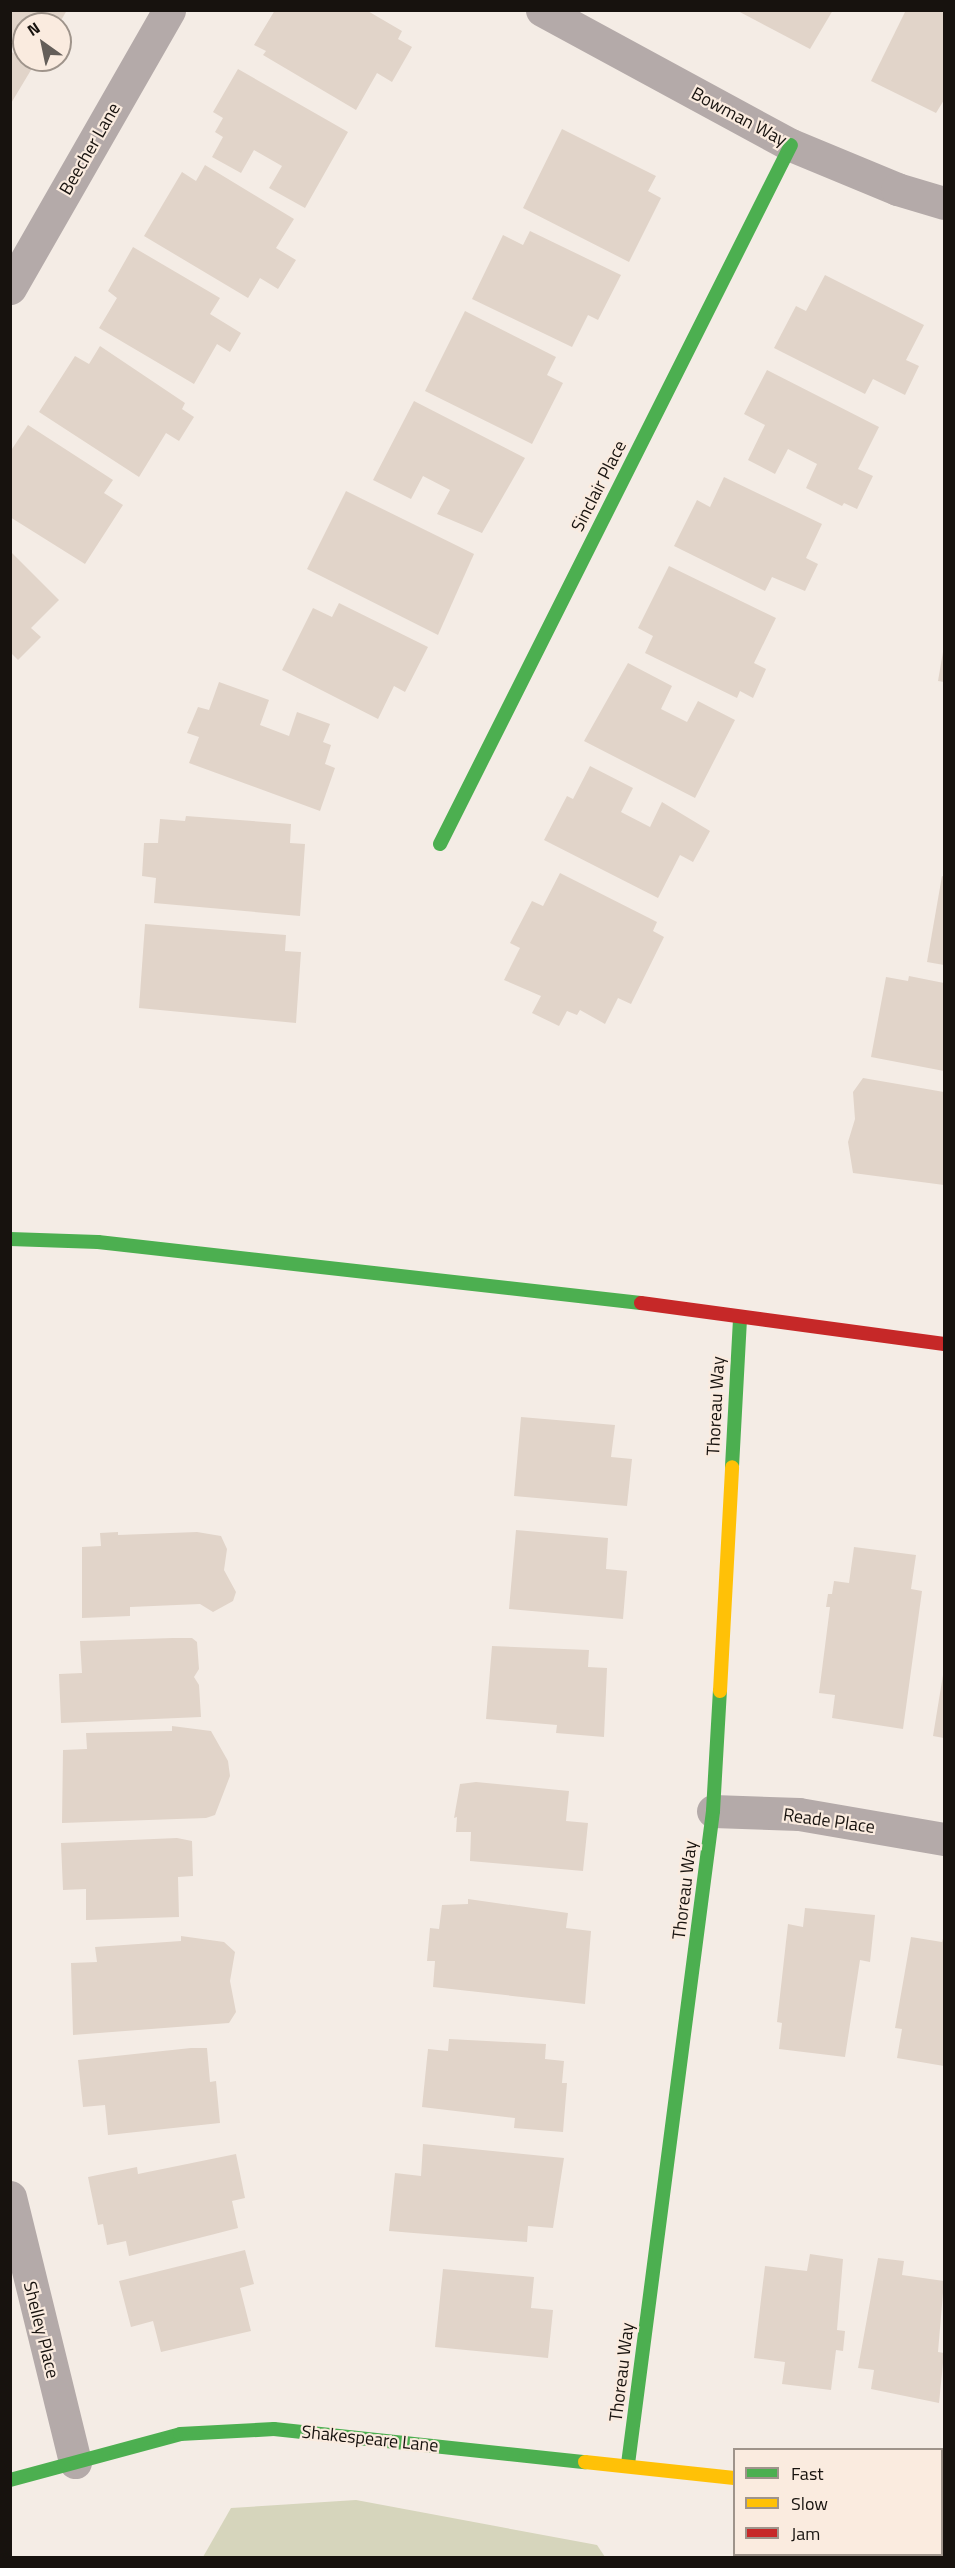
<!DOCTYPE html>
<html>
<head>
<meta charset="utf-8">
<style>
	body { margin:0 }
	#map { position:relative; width:955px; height:2568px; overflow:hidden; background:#f4ece5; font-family:"Titillium Web",sans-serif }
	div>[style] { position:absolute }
	.green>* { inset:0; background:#d6d5bc }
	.building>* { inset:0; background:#e1d4c9 }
	.street>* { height:33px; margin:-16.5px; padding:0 16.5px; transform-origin:16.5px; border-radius:16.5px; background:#b4aaa9 }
	.fast>* { height:14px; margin:-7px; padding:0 7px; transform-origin:7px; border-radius:7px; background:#4caf50 }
	.slow>* { height:14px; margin:-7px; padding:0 7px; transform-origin:7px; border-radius:7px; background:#ffc107 }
	.jam>* { height:14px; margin:-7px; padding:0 7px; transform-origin:7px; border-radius:7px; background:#c62828 }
	span { translate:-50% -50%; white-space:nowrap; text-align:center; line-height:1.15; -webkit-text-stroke:4.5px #faebdf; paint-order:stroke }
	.street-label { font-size:18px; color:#17120e }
	.frame { position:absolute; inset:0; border:12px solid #17120e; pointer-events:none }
	.legend { position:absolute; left:733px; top:2448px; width:210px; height:108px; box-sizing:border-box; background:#faebdf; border:2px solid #9f948b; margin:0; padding:8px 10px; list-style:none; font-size:18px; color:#17120e }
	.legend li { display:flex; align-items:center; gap:12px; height:30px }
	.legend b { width:30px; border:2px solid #9f948b }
	.north { position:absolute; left:12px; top:12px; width:60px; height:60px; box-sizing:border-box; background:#faebdf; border:2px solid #9f948b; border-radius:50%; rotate:327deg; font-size:16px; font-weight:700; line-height:24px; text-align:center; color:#17120e }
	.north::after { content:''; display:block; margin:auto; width:21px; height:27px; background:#645e59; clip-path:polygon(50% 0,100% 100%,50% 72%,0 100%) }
</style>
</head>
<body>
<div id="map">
	<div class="green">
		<div style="clip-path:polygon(356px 2500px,597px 2545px,605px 2557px,203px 2557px,231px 2508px)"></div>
	</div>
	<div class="building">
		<div style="clip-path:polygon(10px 10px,67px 10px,59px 24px,24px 24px,24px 42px,10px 34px)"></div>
		<div style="clip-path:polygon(275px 10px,366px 10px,402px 31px,398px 39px,412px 47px,392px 82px,377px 73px,356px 110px,263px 55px,266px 51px,254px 45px)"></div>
		<div style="clip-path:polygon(736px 10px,833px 10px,810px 49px)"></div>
		<div style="clip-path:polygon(906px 10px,944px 10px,944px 100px,936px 113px,871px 81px)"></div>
		<div style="clip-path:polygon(10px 51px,34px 65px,10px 105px)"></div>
		<div style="clip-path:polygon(238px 69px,348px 132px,305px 208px,269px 188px,282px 166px,254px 150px,241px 173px,212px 157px,223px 137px,215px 132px,223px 118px,213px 112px)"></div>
		<div style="clip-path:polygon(562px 129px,656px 176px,648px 191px,661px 198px,629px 262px,523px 208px)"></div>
		<div style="clip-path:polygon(205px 165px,294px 219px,276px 248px,296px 260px,278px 289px,260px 278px,248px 298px,144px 236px,182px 172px,196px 181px)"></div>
		<div style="clip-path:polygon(530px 231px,621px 275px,598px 320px,588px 315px,572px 347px,472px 299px,503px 235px,523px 245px)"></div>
		<div style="clip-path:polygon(133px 247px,220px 298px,210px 314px,241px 333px,230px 352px,217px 344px,194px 384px,99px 328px,117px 298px,108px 291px)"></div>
		<div style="clip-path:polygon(825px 275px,924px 325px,906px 360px,919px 366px,905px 395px,873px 379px,865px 394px,774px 348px,796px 306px,806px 311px)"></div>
		<div style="clip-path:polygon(465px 311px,556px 357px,547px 375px,563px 383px,532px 444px,425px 391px)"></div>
		<div style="clip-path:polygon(100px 346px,185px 403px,182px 409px,194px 417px,179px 441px,166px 433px,139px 477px,39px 412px,75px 356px,89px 364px)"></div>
		<div style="clip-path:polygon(767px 370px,879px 427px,858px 469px,873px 476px,857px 509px,844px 503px,842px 506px,806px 488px,817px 464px,788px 449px,775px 474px,748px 460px,765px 425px,744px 414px)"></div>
		<div style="clip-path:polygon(414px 401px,525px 458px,482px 533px,437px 514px,450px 490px,423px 476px,411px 499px,373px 480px)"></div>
		<div style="clip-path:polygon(28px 425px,113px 480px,104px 493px,123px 505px,85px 564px,10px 517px,10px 452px)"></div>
		<div style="clip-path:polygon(724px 477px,822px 524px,806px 558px,818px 564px,805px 591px,772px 577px,765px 591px,674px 546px,697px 500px,710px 507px)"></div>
		<div style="clip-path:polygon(346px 491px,474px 554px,438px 635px,307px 569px)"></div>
		<div style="clip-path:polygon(10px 551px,59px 600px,31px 628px,41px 637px,18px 660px,10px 652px)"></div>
		<div style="clip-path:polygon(669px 566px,776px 618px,754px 663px,766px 669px,753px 698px,740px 691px,737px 698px,645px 653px,653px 636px,638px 628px)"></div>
		<div style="clip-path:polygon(339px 603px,428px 647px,405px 692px,394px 686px,378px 719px,282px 670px,313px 608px,332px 617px)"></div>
		<div style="clip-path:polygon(943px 652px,944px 652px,944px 682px,938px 681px)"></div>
		<div style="clip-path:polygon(628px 663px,672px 686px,661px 709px,687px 722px,698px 701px,735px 720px,695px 798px,584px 741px)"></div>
		<div style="clip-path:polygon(219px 682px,269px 700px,260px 725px,289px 736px,297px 712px,330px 724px,323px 742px,331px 745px,325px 764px,335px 768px,320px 811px,189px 763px,199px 737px,187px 733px,198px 707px,209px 710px)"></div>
		<div style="clip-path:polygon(590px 766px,633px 788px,621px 812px,650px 827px,662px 802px,710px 831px,693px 862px,680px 855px,658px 898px,544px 840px,567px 796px,573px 799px)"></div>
		<div style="clip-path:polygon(186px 816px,291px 824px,290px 843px,305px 844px,300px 916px,154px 903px,156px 878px,142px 876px,144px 843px,158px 843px,160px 819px,185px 821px)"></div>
		<div style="clip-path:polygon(560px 873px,657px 922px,653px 931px,664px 937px,631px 1004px,618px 998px,605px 1024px,580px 1010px,577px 1015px,567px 1011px,559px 1026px,532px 1013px,541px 996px,504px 980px,520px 948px,510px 943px,532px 901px,543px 906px)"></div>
		<div style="clip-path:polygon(942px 876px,944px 877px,944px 965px,927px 962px)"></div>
		<div style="clip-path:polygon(145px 924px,286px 935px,285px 951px,301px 952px,296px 1023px,139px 1008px)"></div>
		<div style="clip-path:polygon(909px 976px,944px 983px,944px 1071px,871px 1057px,886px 977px,908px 981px)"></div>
		<div style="clip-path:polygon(863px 1078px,944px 1092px,944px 1185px,853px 1173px,848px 1142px,855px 1119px,853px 1092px)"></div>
		<div style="clip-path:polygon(521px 1417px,615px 1425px,611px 1457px,632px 1459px,627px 1506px,514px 1496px)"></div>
		<div style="clip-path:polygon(516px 1530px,608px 1538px,606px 1569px,627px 1571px,623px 1619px,509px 1609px)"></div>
		<div style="clip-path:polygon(118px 1532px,118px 1535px,197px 1532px,221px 1536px,227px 1549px,224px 1570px,236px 1592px,233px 1601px,213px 1612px,200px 1604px,130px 1607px,130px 1616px,82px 1618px,82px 1547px,101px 1546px,100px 1533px)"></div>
		<div style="clip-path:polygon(854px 1547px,916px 1555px,911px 1589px,922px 1591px,903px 1729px,832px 1718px,835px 1695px,819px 1693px,830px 1607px,826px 1607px,828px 1594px,832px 1594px,834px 1581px,849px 1583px)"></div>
		<div style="clip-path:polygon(173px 1638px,192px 1638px,197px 1642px,199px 1669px,194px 1677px,199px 1685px,201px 1717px,61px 1723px,59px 1674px,82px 1673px,80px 1641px)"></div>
		<div style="clip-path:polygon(492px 1646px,589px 1650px,588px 1667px,607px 1668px,604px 1737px,556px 1733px,557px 1725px,486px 1719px)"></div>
		<div style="clip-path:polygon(943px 1675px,944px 1675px,944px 1738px,933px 1736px)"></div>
		<div style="clip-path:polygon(172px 1726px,211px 1731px,228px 1761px,230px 1776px,215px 1815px,206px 1818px,62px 1823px,63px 1750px,87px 1749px,86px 1733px,172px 1731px)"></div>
		<div style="clip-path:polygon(476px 1782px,569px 1791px,566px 1821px,588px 1823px,583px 1871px,470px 1861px,471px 1832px,456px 1832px,457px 1817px,454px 1818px,460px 1784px)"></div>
		<div style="clip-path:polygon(177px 1838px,192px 1841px,193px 1876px,178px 1877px,179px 1917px,86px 1920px,86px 1889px,63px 1890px,61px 1843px)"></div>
		<div style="clip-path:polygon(468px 1899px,568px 1913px,566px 1928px,591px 1931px,585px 2004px,433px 1987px,435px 1961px,427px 1961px,430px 1928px,439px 1929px,442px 1905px,468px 1904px)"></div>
		<div style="clip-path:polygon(805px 1908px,875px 1915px,870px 1962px,860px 1960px,845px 2057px,779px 2049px,782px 2023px,777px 2022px,788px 1924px,803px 1927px)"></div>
		<div style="clip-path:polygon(944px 1935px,944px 2066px,897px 2058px,902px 2029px,895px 2028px,911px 1937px,942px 1942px)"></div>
		<div style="clip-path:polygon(181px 1936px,224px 1942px,235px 1952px,230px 1981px,236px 2012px,229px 2023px,73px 2035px,71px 1963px,97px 1962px,95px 1947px,181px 1941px)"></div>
		<div style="clip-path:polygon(449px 2039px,546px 2044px,545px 2059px,564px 2061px,562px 2083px,567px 2083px,563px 2132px,514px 2128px,515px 2118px,422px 2107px,428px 2049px,448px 2051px)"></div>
		<div style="clip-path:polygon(191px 2048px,207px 2048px,210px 2082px,216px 2081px,220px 2123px,108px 2135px,105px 2105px,83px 2107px,78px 2060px)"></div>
		<div style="clip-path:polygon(423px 2144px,564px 2158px,553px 2228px,528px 2226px,527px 2242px,389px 2231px,395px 2173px,421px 2176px)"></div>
		<div style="clip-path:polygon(236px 2154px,245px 2198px,232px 2201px,238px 2228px,129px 2256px,126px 2241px,107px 2245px,103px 2224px,98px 2225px,88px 2177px,137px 2167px,138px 2174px)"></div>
		<div style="clip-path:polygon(245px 2250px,254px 2284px,240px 2288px,251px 2331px,161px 2352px,153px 2321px,131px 2327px,119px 2281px)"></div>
		<div style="clip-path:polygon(810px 2254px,843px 2259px,837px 2330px,845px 2331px,843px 2351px,836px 2350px,831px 2390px,782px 2384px,785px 2362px,754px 2358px,765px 2266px,807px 2271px)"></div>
		<div style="clip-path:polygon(878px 2258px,904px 2261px,902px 2275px,944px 2281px,938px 2352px,944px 2353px,939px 2403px,871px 2389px,874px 2370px,858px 2368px)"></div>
		<div style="clip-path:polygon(443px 2269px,534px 2277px,531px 2308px,553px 2310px,548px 2358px,435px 2347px)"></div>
	</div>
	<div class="street">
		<div style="left:542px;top:10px;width:283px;rotate:28.5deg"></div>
		<div style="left:791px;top:145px;width:115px;rotate:22.5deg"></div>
		<div style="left:897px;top:189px;width:49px;rotate:16.6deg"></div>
		<div style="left:10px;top:288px;width:320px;rotate:-60.2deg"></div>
		<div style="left:713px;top:1811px;width:86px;rotate:2deg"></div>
		<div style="left:799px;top:1814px;width:147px;rotate:9.8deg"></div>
		<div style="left:10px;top:2197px;width:273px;rotate:76.2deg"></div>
		<div style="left:942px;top:2505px;width:2px"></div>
	</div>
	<div class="fast">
		<div style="left:440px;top:844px;width:782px;rotate:-63.34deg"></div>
		<div style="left:10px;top:1239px;width:88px;rotate:2deg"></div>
		<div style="left:98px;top:1242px;width:546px;rotate:6.41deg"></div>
		<div style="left:732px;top:1467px;width:150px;rotate:-86.9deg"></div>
		<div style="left:628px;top:2464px;width:659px;rotate:-82.58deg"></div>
		<div style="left:713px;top:1811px;width:120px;rotate:-86.7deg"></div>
		<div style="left:10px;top:2480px;width:176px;rotate:-15.1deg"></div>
		<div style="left:180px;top:2434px;width:94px;rotate:-3deg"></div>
		<div style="left:274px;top:2429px;width:313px;rotate:6.1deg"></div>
	</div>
	<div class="slow">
		<div style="left:720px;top:1691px;width:224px;rotate:-86.9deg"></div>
		<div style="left:585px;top:2462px;width:150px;rotate:6.1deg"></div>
	</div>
	<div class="jam">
		<div style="left:641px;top:1303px;width:306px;rotate:7.7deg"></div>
	</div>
	<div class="street-label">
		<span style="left:739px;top:117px;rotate:28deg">Bowman Way</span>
		<span style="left:90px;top:149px;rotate:-60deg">Beecher Lane</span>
		<span style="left:599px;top:486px;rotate:-63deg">Sinclair Place</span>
		<span style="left:716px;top:1406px;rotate:-87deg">Thoreau Way</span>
		<span style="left:829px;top:1821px;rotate:8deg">Reade Place</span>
		<span style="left:685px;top:1890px;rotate:-83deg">Thoreau Way</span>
		<span style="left:41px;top:2330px;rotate:76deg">Shelley Place</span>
		<span style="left:622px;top:2372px;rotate:-83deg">Thoreau Way</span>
		<span style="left:370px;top:2439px;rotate:6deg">Shakespeare Lane</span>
	</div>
	<div class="frame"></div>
	<ul class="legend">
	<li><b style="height:8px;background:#4caf50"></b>Fast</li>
	<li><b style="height:8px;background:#ffc107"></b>Slow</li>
	<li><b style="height:8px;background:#c62828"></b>Jam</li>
	</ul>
	<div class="north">N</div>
</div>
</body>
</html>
